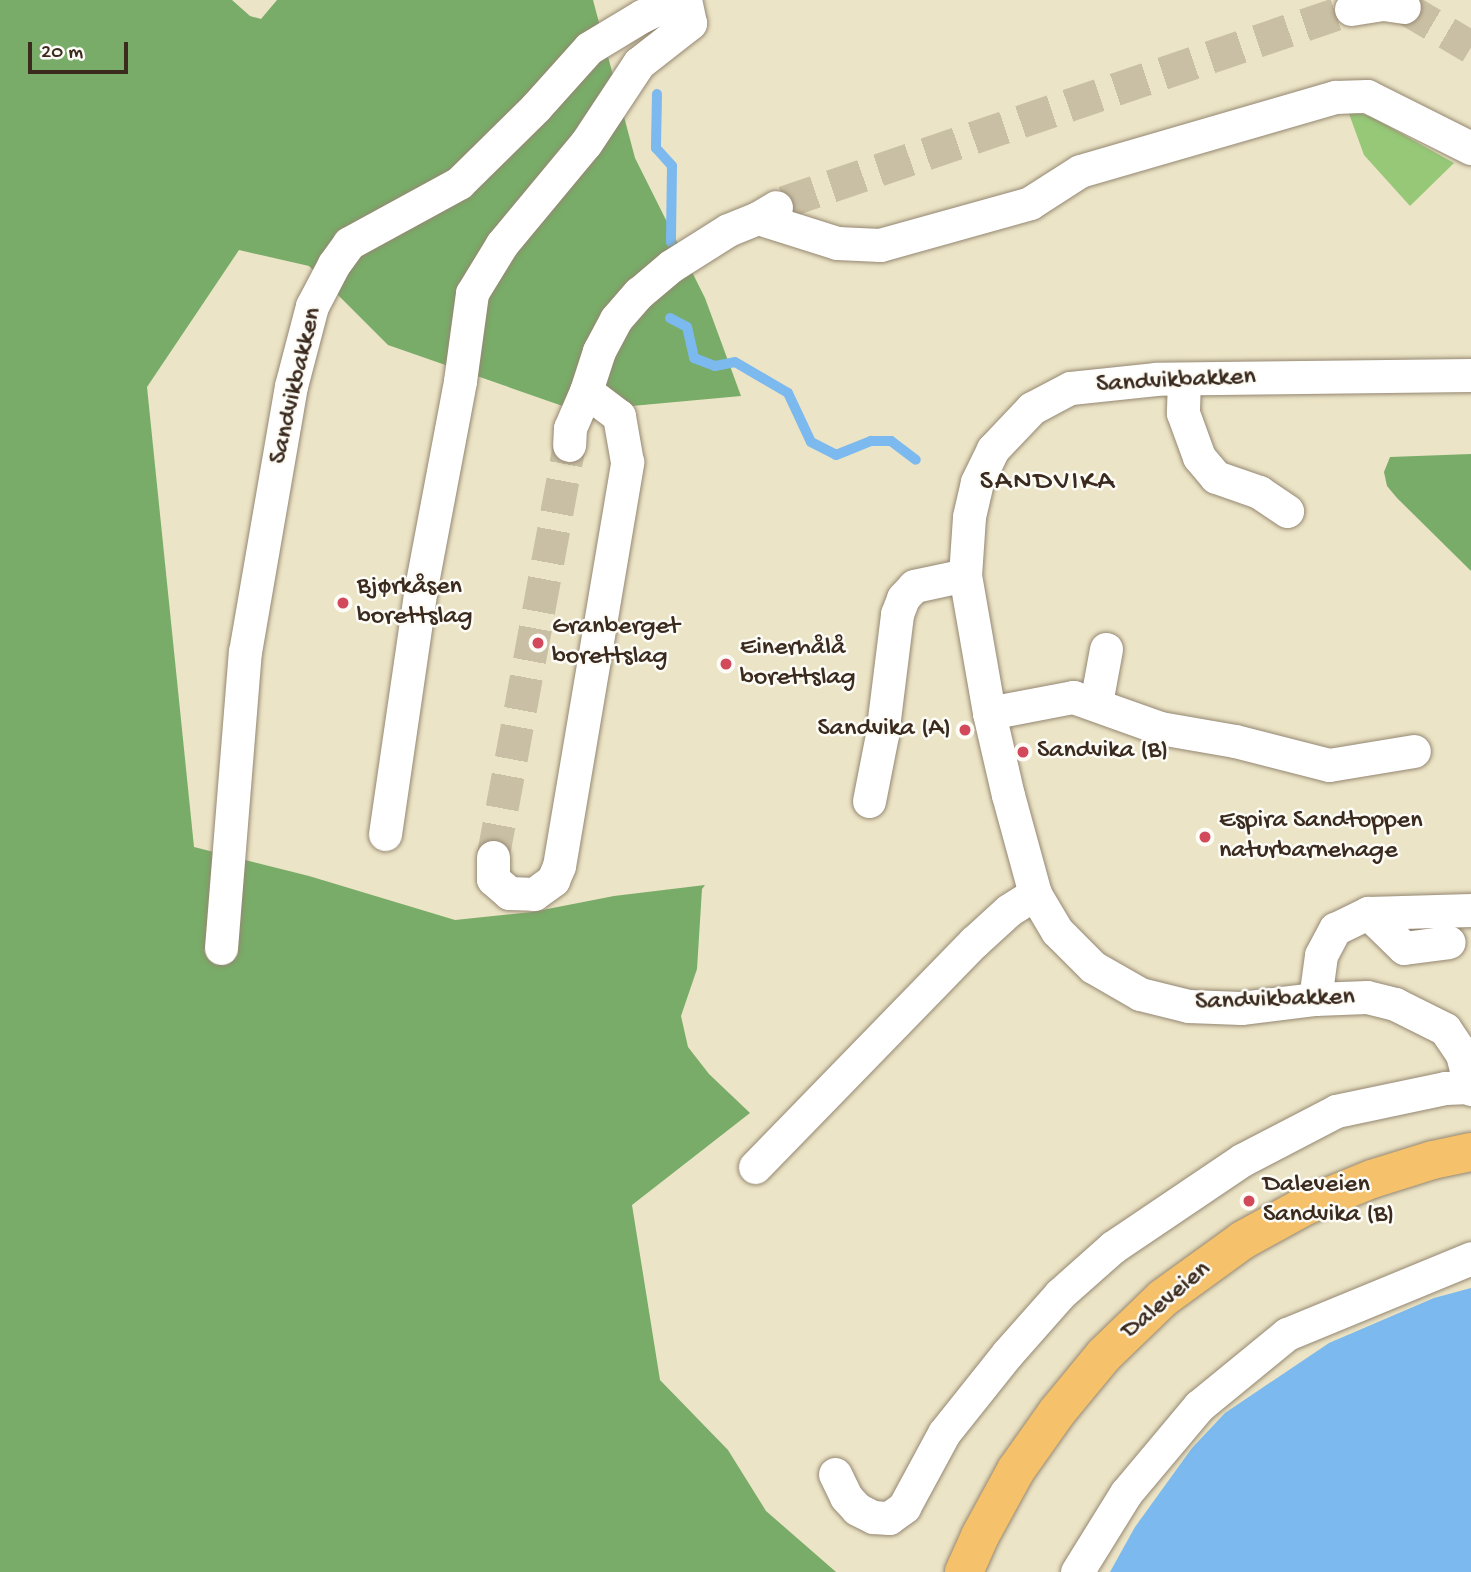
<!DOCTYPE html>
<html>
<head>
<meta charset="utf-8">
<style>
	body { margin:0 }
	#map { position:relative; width:1471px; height:1572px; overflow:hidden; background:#ece4c6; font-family:"Gochi Hand",sans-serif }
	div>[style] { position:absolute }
	.green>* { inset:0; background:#96c878 }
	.forest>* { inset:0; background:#78ac68 }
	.water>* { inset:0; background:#7bb9ee }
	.stream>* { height:10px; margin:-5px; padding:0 5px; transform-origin:5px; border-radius:5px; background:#7bb9ee }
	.minor-tunnel>* { height:33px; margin-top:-16.5px; transform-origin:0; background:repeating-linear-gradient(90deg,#c9bfa4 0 33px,transparent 0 50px) }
	.roads { filter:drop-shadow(0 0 2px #948772) drop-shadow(0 0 2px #948772) }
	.minor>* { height:33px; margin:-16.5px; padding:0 16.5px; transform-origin:16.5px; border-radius:16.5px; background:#fff }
	.major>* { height:38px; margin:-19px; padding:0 19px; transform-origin:19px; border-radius:19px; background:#f5c16b }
	.dots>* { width:19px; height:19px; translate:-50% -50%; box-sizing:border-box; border:4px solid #fdfcf7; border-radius:50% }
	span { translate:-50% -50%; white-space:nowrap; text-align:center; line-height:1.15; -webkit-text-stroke:5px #fdfcf7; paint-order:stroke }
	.street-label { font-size:26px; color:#3b2a1e }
	.poi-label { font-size:26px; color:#3b2a1e }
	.left { translate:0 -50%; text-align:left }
	.right { translate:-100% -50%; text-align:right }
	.neighbourhood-label { font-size:28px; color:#3b2a1e; letter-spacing:2px }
	.scale { position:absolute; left:28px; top:42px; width:100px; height:32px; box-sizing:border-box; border:4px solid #3b2a1e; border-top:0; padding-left:9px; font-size:21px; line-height:24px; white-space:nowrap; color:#3b2a1e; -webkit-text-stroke:5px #fdfcf7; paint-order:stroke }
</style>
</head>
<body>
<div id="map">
	<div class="green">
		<div style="clip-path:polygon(1348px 111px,1370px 116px,1454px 163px,1410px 206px,1364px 155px)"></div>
	</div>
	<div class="forest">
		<div style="clip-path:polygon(0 0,232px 0,250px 16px,261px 19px,277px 0,593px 0,635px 158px,705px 298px,741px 396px,577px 411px,388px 345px,309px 266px,239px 250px,147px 387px,194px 847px,309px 876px,455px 920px,532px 912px,614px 896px,705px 885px,702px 889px,697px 969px,681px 1016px,688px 1047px,709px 1074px,750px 1113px,632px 1205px,660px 1380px,728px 1450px,766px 1511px,836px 1572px,0 1572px)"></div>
		<div style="clip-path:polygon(1471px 454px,1471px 571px,1397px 498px,1387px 486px,1384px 472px,1390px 457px)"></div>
	</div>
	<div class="water">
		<div style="clip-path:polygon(1471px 1288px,1471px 1572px,1110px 1572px,1135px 1527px,1192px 1448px,1225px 1413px,1329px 1343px,1434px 1298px)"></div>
	</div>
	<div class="stream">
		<div style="left:657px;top:94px;width:54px;rotate:91.1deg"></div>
		<div style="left:656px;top:148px;width:24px;rotate:48deg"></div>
		<div style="left:672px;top:166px;width:76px;rotate:90.8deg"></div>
		<div style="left:670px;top:318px;width:19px;rotate:28deg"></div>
		<div style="left:687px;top:327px;width:32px;rotate:77deg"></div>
		<div style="left:694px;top:358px;width:22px;rotate:21deg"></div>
		<div style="left:715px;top:366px;width:20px;rotate:-11deg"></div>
		<div style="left:735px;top:362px;width:61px;rotate:30.3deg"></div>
		<div style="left:788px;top:393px;width:54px;rotate:64.9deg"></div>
		<div style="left:811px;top:442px;width:28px;rotate:27deg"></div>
		<div style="left:836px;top:455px;width:38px;rotate:-22deg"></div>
		<div style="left:871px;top:441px;width:20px"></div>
		<div style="left:891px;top:441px;width:31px;rotate:37deg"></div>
	</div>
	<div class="minor-tunnel">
		<div style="left:1404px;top:7px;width:78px;rotate:30.8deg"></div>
		<div style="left:784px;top:202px;width:599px;rotate:-18.8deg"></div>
		<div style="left:493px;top:857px;width:419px;rotate:-79.5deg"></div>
	</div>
	<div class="roads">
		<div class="minor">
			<div style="left:1351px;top:9px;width:32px;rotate:-9deg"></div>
			<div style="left:1383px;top:4px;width:21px;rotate:8deg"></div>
			<div style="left:758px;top:218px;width:83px;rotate:17.6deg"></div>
			<div style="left:837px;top:243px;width:43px;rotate:2.7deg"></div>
			<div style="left:880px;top:245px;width:156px;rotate:-15.6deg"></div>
			<div style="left:1030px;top:203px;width:59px;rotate:-32.6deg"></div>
			<div style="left:1080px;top:171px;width:266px;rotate:-16.2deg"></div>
			<div style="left:1335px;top:97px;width:32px;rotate:-2deg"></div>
			<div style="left:1367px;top:96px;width:116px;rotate:26.6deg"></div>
			<div style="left:1471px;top:375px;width:315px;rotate:179.3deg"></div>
			<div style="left:1156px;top:379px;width:86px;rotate:174deg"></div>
			<div style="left:1070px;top:388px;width:43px;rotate:152.2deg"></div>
			<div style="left:1032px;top:408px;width:57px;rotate:133.6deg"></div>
			<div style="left:993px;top:449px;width:37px;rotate:116deg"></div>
			<div style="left:977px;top:482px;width:36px;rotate:103deg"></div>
			<div style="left:969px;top:517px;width:58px;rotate:93.9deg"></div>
			<div style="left:965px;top:575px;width:140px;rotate:80.1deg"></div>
			<div style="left:989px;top:713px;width:84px;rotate:77deg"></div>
			<div style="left:1008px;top:795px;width:103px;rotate:74.7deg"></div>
			<div style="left:1035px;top:894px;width:43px;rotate:59.3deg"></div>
			<div style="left:1057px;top:931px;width:51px;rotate:45deg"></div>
			<div style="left:1093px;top:967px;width:54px;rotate:29.9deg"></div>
			<div style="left:1140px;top:994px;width:49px;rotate:14deg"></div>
			<div style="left:1188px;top:1006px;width:53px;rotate:2.2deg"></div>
			<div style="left:1241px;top:1008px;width:75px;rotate:-6.9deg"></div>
			<div style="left:1315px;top:999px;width:52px;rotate:-2.2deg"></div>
			<div style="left:1367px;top:997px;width:29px;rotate:14deg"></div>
			<div style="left:1395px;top:1004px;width:56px;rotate:26.6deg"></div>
			<div style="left:1445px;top:1029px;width:30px;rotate:56deg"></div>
			<div style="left:1462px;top:1054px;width:36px;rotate:76deg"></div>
			<div style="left:1184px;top:380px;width:33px;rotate:92deg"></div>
			<div style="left:1183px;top:413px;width:47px;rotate:70deg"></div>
			<div style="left:1199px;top:457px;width:26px;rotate:50deg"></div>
			<div style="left:1216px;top:477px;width:46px;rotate:19.2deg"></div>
			<div style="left:1259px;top:492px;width:34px;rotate:34deg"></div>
			<div style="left:586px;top:391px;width:42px;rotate:-72deg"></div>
			<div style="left:599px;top:351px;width:36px;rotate:-62deg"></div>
			<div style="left:616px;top:319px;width:35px;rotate:-49deg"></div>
			<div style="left:639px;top:293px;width:42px;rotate:-40.2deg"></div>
			<div style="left:671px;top:266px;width:67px;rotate:-32.3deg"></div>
			<div style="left:728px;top:230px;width:32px;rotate:-22deg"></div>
			<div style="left:758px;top:218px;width:21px;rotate:-31deg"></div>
			<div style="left:1096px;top:703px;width:55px;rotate:-79.5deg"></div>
			<div style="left:989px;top:713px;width:86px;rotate:-10.8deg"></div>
			<div style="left:1073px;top:697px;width:92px;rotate:19.6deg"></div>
			<div style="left:1160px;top:728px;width:76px;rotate:9.8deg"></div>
			<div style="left:1235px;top:741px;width:97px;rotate:14.3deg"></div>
			<div style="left:1329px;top:765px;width:86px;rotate:-9.4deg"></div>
			<div style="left:869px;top:801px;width:67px;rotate:-78.9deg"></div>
			<div style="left:882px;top:735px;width:122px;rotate:-82.9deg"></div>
			<div style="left:897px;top:614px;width:17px;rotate:-69deg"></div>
			<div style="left:903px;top:598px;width:16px;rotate:-47deg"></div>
			<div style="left:914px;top:586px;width:52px;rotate:-12.2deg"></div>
			<div style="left:385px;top:834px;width:244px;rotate:-81.7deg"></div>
			<div style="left:420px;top:593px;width:216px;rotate:-79.3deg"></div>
			<div style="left:460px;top:381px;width:89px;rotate:-82.2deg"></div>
			<div style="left:472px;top:293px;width:57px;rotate:-58.5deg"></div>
			<div style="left:502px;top:244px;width:131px;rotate:-50.3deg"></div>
			<div style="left:586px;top:143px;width:96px;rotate:-56.5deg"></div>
			<div style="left:639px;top:63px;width:65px;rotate:-38.1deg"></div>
			<div style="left:690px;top:23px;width:24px;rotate:-102deg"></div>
			<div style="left:493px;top:857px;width:22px;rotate:90deg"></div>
			<div style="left:493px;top:879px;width:21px;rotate:41deg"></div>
			<div style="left:509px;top:893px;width:25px;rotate:2deg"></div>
			<div style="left:534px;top:894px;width:24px;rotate:-36deg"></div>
			<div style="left:553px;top:880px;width:15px;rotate:-67deg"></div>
			<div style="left:559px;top:866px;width:410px;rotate:-80.4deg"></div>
			<div style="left:627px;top:462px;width:47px;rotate:-99.9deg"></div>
			<div style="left:619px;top:416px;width:41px;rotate:-142.9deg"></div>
			<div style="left:586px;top:391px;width:40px;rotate:113.4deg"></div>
			<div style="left:570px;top:428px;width:17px;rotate:93deg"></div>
			<div style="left:1368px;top:913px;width:50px;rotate:44.2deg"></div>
			<div style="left:1404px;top:948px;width:45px;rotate:-7.6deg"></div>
			<div style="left:221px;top:948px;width:297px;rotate:-85.4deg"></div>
			<div style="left:245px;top:652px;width:270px;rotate:-80.2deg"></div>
			<div style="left:291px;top:386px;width:83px;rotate:-75.3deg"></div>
			<div style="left:312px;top:306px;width:47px;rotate:-62.4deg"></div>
			<div style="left:334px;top:264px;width:26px;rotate:-54deg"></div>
			<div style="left:349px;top:243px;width:125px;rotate:-28.6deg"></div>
			<div style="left:459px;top:183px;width:108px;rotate:-44.6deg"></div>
			<div style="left:536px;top:107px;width:79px;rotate:-48.1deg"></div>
			<div style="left:589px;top:48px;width:62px;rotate:-31.1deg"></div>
			<div style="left:642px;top:16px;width:38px;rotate:-25deg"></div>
			<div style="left:1315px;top:999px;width:44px;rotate:-82.2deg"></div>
			<div style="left:1321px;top:955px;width:30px;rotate:-62deg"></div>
			<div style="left:1335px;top:929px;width:37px;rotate:-26deg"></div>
			<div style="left:1368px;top:913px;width:103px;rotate:-1.7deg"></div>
			<div style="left:755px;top:1167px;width:314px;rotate:-45.8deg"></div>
			<div style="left:974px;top:942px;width:47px;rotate:-42.4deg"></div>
			<div style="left:1009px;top:910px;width:31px;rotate:-32deg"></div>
			<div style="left:835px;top:1474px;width:25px;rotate:64deg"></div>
			<div style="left:846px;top:1497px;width:16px;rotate:47deg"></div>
			<div style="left:857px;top:1509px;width:18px;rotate:27deg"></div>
			<div style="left:873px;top:1517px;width:16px;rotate:4deg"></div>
			<div style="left:889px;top:1518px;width:19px;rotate:-36deg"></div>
			<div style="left:904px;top:1507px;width:84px;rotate:-61.6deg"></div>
			<div style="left:944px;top:1433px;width:101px;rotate:-51.4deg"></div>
			<div style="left:1007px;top:1354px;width:80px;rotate:-48.5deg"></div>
			<div style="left:1060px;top:1294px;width:71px;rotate:-41.6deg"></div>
			<div style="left:1113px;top:1247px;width:156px;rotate:-34deg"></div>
			<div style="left:1242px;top:1160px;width:106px;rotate:-27.5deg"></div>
			<div style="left:1336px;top:1111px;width:111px;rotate:-11.9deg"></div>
			<div style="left:1445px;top:1088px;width:25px;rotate:-2deg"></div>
			<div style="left:1077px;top:1572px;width:93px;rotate:-58.2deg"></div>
			<div style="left:1126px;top:1493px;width:114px;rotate:-50deg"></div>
			<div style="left:1199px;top:1406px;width:114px;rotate:-39.3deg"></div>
			<div style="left:1287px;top:1334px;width:199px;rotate:-22.4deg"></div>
		</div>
		<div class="major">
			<div style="left:964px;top:1572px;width:39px;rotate:-66deg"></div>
			<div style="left:980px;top:1536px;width:75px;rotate:-61.4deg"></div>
			<div style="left:1016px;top:1470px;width:71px;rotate:-54.7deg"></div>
			<div style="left:1057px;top:1412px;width:74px;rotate:-50.5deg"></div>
			<div style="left:1104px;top:1355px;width:82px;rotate:-44deg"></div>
			<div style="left:1163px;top:1298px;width:99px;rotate:-35.9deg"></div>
			<div style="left:1243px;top:1240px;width:68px;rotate:-28.8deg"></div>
			<div style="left:1303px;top:1207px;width:74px;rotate:-22.1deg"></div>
			<div style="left:1372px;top:1179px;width:64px;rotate:-17.3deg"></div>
			<div style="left:1433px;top:1160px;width:39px;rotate:-12deg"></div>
		</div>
	</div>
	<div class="dots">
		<div style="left:343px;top:603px;background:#d1495b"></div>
		<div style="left:538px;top:643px;background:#d1495b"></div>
		<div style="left:726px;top:664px;background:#d1495b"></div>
		<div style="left:965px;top:730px;background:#d1495b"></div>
		<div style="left:1023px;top:752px;background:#d1495b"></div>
		<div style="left:1205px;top:837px;background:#d1495b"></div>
		<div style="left:1249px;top:1201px;background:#d1495b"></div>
	</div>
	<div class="street-label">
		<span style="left:1176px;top:382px;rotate:-3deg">Sandvikbakken</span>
		<span style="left:297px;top:386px;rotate:-77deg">Sandvikbakken</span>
		<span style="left:1275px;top:1001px;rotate:-2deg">Sandvikbakken</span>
		<span style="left:1167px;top:1301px;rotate:-40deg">Daleveien</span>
	</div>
	<div class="poi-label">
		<span class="left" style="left:357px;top:603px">Bjørkåsen<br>borettslag</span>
		<span class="left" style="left:552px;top:643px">Granberget<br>borettslag</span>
		<span class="left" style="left:740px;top:664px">Einerhålå<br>borettslag</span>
		<span class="right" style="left:951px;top:730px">Sandvika (A)</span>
		<span class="left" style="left:1037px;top:752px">Sandvika (B)</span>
		<span class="left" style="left:1219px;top:837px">Espira Sandtoppen<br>naturbarnehage</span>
		<span class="left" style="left:1263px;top:1201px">Daleveien<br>Sandvika (B)</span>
	</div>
	<div class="neighbourhood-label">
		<span style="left:1048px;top:483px">SANDVIKA</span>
	</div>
	<div class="scale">20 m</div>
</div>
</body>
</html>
